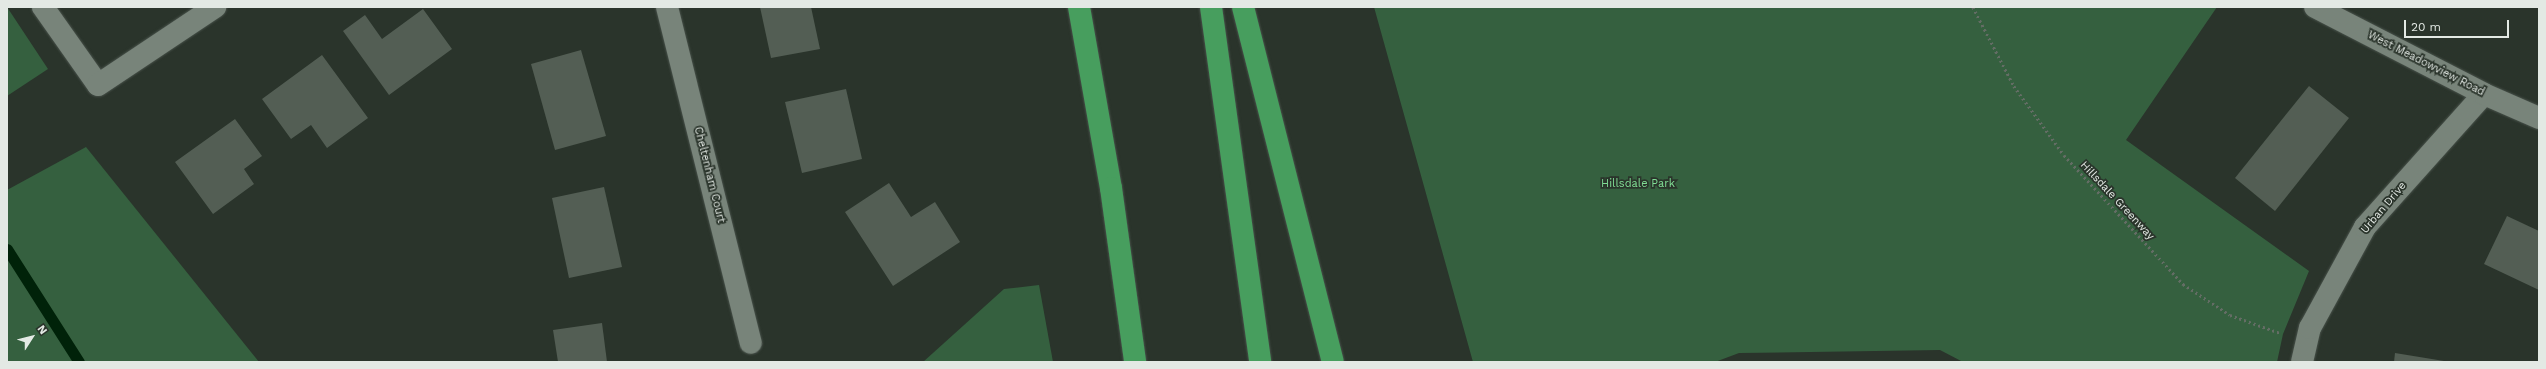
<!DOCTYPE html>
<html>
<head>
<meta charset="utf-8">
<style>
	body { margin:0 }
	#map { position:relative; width:2546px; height:369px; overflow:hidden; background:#2a342b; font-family:"Work Sans",sans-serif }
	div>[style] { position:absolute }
	.green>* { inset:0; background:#35603f }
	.stream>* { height:11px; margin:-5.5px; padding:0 5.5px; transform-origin:5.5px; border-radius:5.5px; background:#002209 }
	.building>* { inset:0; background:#535e54 }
	.path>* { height:2.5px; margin-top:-1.25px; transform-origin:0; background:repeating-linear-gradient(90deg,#646d65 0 2px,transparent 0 5px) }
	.roads { filter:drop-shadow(0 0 1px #48514a) drop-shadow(0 0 1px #48514a) }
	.minor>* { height:22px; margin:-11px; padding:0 11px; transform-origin:11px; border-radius:11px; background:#78847a }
	.tertiary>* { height:22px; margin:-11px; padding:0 11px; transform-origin:11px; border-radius:11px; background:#78847a }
	.motorway>* { height:22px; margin:-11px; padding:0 11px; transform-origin:11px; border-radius:11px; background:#479e5e }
	span { translate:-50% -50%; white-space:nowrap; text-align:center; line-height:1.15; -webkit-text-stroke:3.5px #2a342b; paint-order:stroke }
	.street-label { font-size:11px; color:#e3e9e4 }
	.park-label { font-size:11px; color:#80de95 }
	.frame { position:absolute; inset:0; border:8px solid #e3e9e4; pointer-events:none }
	.north { position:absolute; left:12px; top:317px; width:40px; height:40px; -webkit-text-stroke:3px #2a342b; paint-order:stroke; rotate:54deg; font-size:11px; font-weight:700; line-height:16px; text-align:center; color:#e3e9e4 }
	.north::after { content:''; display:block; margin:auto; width:14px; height:18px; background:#e3e9e4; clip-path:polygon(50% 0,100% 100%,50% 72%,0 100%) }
	.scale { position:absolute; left:2404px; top:20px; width:105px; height:18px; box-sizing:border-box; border:2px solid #e3e9e4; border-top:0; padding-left:5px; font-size:12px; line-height:14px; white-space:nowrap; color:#e3e9e4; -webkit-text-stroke:3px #2a342b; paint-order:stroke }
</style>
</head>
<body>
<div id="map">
	<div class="green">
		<div style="clip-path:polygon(7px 7px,48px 69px,7px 96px)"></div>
		<div style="clip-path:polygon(1374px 7px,2217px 7px,2126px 140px,2309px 271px,2283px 334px,2277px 362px,1963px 362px,1940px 350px,1739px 353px,1715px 362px,1473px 362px)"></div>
		<div style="clip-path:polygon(86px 147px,259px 362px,7px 362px,7px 190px)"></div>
		<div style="clip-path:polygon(1039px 285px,1053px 362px,923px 362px,1004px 289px)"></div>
	</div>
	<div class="stream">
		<div style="left:7px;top:249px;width:134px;rotate:57.5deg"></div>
	</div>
	<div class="building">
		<div style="clip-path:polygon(760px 7px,811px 7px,820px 49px,771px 58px)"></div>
		<div style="clip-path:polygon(423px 9px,452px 49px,389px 95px,343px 31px,365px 15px,382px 39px)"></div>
		<div style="clip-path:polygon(581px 50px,606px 136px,555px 150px,531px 64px)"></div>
		<div style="clip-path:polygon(322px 55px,368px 118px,327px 148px,311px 125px,291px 139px,262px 99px)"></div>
		<div style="clip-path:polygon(2309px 86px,2349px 118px,2275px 211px,2235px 178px)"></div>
		<div style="clip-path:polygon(846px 89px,862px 159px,802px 173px,785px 102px)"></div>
		<div style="clip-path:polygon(235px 119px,262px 156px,244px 169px,254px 184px,213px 214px,175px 162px)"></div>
		<div style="clip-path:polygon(889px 183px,911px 217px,935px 202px,960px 242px,893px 286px,845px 212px)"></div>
		<div style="clip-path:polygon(604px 187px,622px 267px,569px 278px,552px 198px)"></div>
		<div style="clip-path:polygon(2507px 216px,2539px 231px,2539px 290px,2484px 264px)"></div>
		<div style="clip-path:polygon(602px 323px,607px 362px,558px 362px,553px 330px)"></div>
		<div style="clip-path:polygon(2395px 353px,2444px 361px,2444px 362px,2394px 362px)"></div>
	</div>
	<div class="path">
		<div style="left:1973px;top:7px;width:89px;rotate:62.6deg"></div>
		<div style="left:2014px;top:86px;width:85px;rotate:54.1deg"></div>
		<div style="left:2064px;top:155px;width:176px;rotate:47.3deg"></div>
		<div style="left:2183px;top:284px;width:56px;rotate:33.4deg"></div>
		<div style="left:2230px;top:315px;width:53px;rotate:19.8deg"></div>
	</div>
	<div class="roads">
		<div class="minor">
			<div style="left:43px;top:7px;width:95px;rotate:54.8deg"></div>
			<div style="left:98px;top:85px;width:141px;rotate:-33.7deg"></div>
			<div style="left:667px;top:7px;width:346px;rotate:76deg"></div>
			<div style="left:2302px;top:362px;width:35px;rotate:-77deg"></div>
			<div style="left:2310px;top:328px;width:115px;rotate:-61.4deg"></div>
			<div style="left:2365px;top:227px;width:178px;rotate:-48.2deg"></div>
		</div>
		<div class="tertiary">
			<div style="left:2315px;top:7px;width:190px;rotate:27.2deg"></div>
			<div style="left:2484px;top:94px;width:60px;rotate:23.6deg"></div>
		</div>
		<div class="motorway">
			<div style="left:1079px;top:7px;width:184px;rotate:80deg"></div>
			<div style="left:1111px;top:188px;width:176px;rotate:82.1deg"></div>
			<div style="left:1211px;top:7px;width:358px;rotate:82.1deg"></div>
			<div style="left:1243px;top:7px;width:366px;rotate:75.8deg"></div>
		</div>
	</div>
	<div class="street-label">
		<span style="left:2426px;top:64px;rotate:27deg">West Meadowview Road</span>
		<span style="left:709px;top:175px;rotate:76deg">Cheltenham Court</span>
		<span style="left:2117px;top:201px;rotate:47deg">Hillsdale Greenway</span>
		<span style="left:2384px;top:208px;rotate:-50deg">Urban Drive</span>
	</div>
	<div class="park-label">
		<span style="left:1638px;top:184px">Hillsdale Park</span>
	</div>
	<div class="frame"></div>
	<div class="north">N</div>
	<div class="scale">20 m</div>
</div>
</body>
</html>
